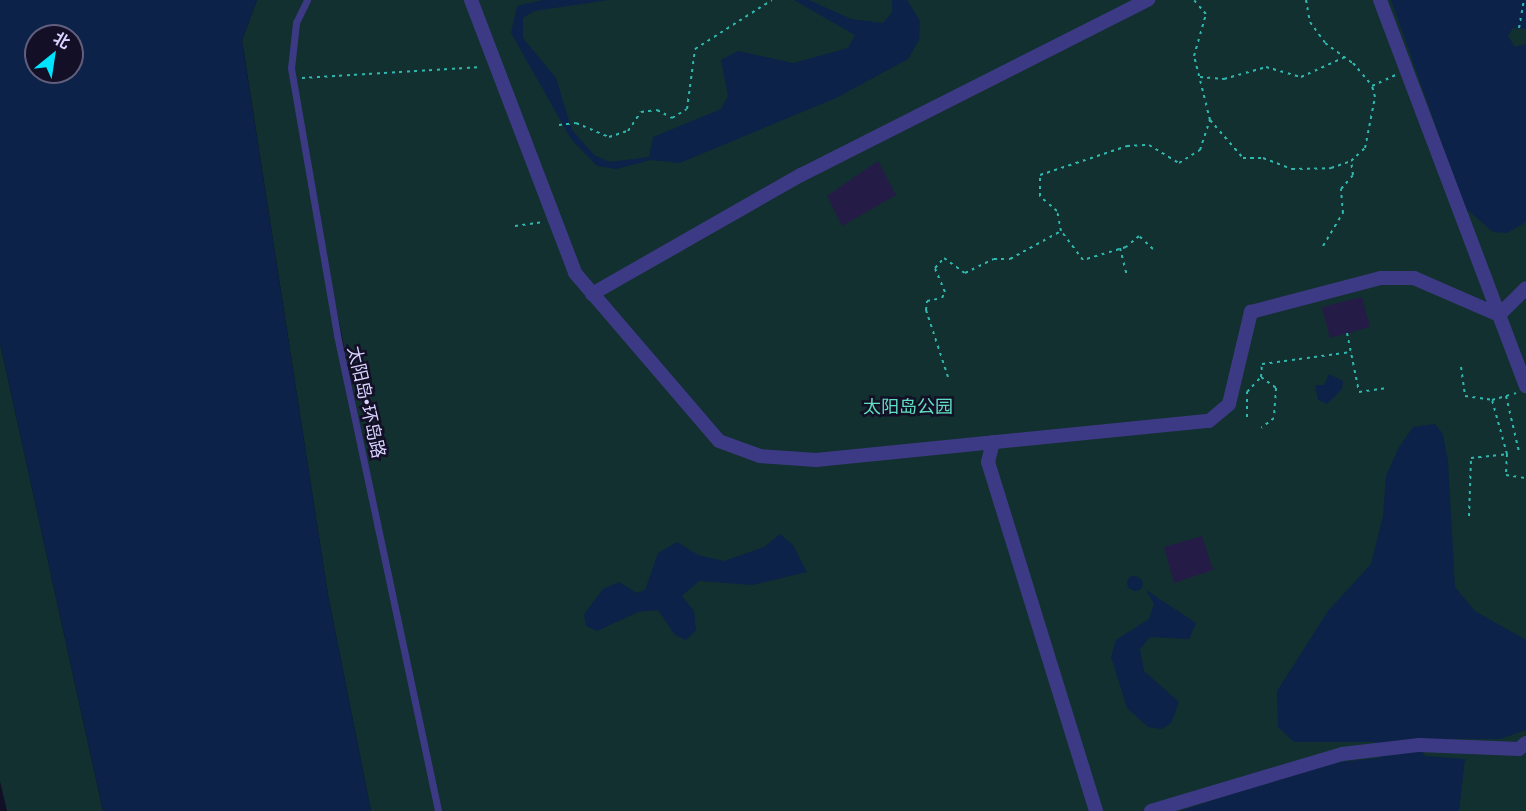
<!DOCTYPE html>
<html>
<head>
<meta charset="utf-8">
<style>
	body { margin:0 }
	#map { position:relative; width:1526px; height:811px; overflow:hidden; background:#130f26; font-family:Ubuntu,"Noto Sans SC",sans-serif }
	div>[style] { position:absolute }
	.green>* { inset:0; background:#12302f }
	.water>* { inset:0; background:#0c2248 }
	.canal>* { height:14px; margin:-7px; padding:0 7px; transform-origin:7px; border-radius:7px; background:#0c2248 }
	.building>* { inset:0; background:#241b47 }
	.path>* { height:2px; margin-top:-1px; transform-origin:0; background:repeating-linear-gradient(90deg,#2fb8b0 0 3px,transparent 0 7.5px) }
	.lane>* { height:7px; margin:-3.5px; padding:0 3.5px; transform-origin:3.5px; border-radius:3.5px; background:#3d3a85 }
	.street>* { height:14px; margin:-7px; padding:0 7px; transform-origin:7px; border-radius:7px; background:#3d3a85 }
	span { translate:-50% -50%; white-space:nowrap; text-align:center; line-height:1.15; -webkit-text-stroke:5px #130f26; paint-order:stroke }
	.street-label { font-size:18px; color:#d9d4ff }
	.park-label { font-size:18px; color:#5fe0c0 }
	.north { position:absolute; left:24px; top:24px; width:60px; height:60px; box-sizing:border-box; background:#130f26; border:2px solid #625e7d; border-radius:50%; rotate:30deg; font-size:16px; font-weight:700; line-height:24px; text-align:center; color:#d9d4ff }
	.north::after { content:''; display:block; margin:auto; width:21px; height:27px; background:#00e5ff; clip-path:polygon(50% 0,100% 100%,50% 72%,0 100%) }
</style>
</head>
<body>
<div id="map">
	<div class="green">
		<div style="clip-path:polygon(evenodd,257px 0,1526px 0,1526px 811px,371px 811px,328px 595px,242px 40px,257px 0,313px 192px,381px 531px,337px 335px,313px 192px)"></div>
		<div style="clip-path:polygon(0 343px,103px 811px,7px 811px,0 781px)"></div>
	</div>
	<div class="water">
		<div style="clip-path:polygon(evenodd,0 0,257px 0,242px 41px,328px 595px,371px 811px,103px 811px,0 343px,0 0,36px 36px,72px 36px,72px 72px,36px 72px,36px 36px)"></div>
		<div style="clip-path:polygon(543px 0,608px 0,534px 11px,523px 18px,523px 38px,556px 78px,572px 130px,594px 155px,610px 162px,649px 157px,653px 137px,721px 109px,728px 96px,721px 60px,738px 51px,793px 63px,848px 48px,855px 35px,794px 0,809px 0,851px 19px,883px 23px,892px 12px,892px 0,907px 0,920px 21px,919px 40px,908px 59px,836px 98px,680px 163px,651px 160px,616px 169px,597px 166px,571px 139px,511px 33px,517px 6px)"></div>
		<div style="clip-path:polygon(1391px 0,1526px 0,1526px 29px,1513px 28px,1508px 36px,1515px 47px,1526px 44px,1526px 222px,1507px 233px,1493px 232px,1465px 208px)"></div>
		<div style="clip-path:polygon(1329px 374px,1343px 381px,1342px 389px,1327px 404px,1318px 400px,1315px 385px,1324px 385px)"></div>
		<div style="clip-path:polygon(1435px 424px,1443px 434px,1448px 461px,1455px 587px,1475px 611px,1526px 640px,1526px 730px,1500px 739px,1423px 739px,1419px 745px,1425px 756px,1465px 759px,1459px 811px,1180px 811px,1323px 764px,1379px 758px,1384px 748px,1375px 742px,1294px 742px,1278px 727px,1277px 691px,1328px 611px,1371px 564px,1383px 516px,1386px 476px,1399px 447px,1413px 427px)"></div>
		<div style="clip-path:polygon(780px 534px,793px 545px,807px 572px,752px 585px,699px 581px,682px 596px,694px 611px,696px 630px,686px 640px,675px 635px,658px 610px,638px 612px,597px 631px,586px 626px,584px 614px,603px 589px,619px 582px,637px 593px,645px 590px,658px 553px,677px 542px,698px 555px,724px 561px,764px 547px)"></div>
		<div style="clip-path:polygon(1146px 590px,1196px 623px,1189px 639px,1150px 637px,1140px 649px,1144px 671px,1179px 702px,1171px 723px,1162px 729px,1148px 727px,1127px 708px,1111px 657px,1116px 640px,1149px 619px,1154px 604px)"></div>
	</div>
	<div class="canal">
		<div style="left:1134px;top:583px;width:2px;rotate:27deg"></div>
	</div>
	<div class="building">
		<div style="clip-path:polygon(878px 161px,896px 195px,842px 226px,827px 196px)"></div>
		<div style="clip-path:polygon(1362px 297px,1370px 327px,1330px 338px,1322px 307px)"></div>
		<div style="clip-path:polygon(1202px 536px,1213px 570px,1174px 583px,1164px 547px)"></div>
	</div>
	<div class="path">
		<div style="left:1306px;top:0;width:22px;rotate:80deg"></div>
		<div style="left:1310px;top:22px;width:26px;rotate:54deg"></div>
		<div style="left:1325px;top:43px;width:34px;rotate:36deg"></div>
		<div style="left:1353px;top:63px;width:30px;rotate:50deg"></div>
		<div style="left:1372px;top:86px;width:26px;rotate:-25deg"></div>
		<div style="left:1519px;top:28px;width:28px;rotate:-80deg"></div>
		<div style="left:1200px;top:77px;width:24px;rotate:5deg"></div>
		<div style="left:1224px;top:79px;width:44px;rotate:-15.9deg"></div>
		<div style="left:1266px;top:67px;width:36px;rotate:16deg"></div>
		<div style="left:1301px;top:77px;width:48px;rotate:-24.4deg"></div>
		<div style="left:302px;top:78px;width:180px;rotate:-3.5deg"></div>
		<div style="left:1210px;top:120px;width:50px;rotate:49deg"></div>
		<div style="left:1243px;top:158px;width:20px"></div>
		<div style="left:1263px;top:158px;width:31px;rotate:21deg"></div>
		<div style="left:1292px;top:169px;width:39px;rotate:-1deg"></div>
		<div style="left:1331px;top:168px;width:21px;rotate:-19deg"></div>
		<div style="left:1351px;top:161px;width:19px;rotate:-43deg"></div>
		<div style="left:1365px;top:148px;width:52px;rotate:-78.9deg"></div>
		<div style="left:1375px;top:97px;width:11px;rotate:-105deg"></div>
		<div style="left:559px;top:125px;width:17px;rotate:-7deg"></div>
		<div style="left:576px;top:123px;width:36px;rotate:23deg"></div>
		<div style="left:609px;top:137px;width:20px;rotate:-18deg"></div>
		<div style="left:628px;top:131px;width:23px;rotate:-56deg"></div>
		<div style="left:641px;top:112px;width:16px;rotate:-7deg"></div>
		<div style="left:657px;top:110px;width:17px;rotate:28deg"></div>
		<div style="left:672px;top:118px;width:17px;rotate:-31deg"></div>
		<div style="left:687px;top:109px;width:61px;rotate:-82.4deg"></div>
		<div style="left:695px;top:49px;width:91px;rotate:-32.5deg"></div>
		<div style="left:515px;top:226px;width:27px;rotate:-8deg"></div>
		<div style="left:1323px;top:246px;width:39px;rotate:-59deg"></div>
		<div style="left:1343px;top:213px;width:24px;rotate:-95deg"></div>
		<div style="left:1341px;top:189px;width:18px;rotate:-49deg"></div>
		<div style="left:1353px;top:175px;width:14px;rotate:-98deg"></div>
		<div style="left:1120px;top:248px;width:30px;rotate:76deg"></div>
		<div style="left:1153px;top:249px;width:19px;rotate:-137deg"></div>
		<div style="left:1139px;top:236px;width:17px;rotate:140deg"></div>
		<div style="left:1126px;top:247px;width:45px;rotate:163.2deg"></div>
		<div style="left:1083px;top:260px;width:36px;rotate:-127deg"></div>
		<div style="left:1061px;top:231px;width:20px;rotate:-101deg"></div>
		<div style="left:1057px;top:211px;width:23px;rotate:-139deg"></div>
		<div style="left:1040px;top:196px;width:21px;rotate:-90deg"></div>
		<div style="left:1040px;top:175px;width:92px;rotate:-18.4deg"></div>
		<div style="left:1127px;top:146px;width:22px;rotate:-3deg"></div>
		<div style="left:1149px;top:145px;width:35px;rotate:31deg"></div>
		<div style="left:1179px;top:163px;width:25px;rotate:-32deg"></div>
		<div style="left:1200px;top:150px;width:32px;rotate:-72deg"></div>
		<div style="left:1210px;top:120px;width:66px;rotate:-104deg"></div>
		<div style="left:1194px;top:56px;width:44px;rotate:-74.1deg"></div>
		<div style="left:1206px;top:14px;width:18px;rotate:-131deg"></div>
		<div style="left:1347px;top:333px;width:60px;rotate:78.5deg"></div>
		<div style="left:1359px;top:392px;width:30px;rotate:-8deg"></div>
		<div style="left:1461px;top:367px;width:29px;rotate:82deg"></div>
		<div style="left:1465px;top:396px;width:27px;rotate:8deg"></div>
		<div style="left:948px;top:377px;width:71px;rotate:-108.2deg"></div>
		<div style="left:926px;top:310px;width:9px;rotate:-84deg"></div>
		<div style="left:927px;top:301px;width:15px;rotate:-11deg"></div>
		<div style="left:942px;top:298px;width:7px;rotate:-63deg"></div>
		<div style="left:945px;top:292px;width:26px;rotate:-113deg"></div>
		<div style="left:935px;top:268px;width:13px;rotate:-48deg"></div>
		<div style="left:944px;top:258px;width:26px;rotate:36deg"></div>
		<div style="left:965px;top:273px;width:32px;rotate:-26deg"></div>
		<div style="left:994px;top:259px;width:16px"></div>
		<div style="left:1010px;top:259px;width:58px;rotate:-28.8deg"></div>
		<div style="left:1261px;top:377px;width:13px;rotate:-86deg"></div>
		<div style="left:1262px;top:364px;width:90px;rotate:-7.7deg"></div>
		<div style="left:1506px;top:396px;width:57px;rotate:76.9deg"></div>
		<div style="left:1247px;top:417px;width:25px;rotate:-90deg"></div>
		<div style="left:1247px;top:392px;width:21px;rotate:-47deg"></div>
		<div style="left:1261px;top:377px;width:19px;rotate:36deg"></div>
		<div style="left:1276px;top:388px;width:30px;rotate:94deg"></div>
		<div style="left:1274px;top:418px;width:16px;rotate:142deg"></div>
		<div style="left:1507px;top:454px;width:56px;rotate:-105.5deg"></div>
		<div style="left:1492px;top:400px;width:25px;rotate:-16deg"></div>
		<div style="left:1469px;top:516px;width:58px;rotate:-88deg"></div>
		<div style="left:1471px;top:458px;width:36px;rotate:-6deg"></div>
		<div style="left:1507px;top:454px;width:21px;rotate:93deg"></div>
		<div style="left:1506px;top:475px;width:20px;rotate:9deg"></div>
	</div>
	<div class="lane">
		<div style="left:307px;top:0;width:25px;rotate:116deg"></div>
		<div style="left:296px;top:23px;width:45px;rotate:96.3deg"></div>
		<div style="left:291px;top:68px;width:271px;rotate:80.2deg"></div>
		<div style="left:337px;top:335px;width:487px;rotate:78deg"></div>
	</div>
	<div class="street">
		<div style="left:471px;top:0;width:292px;rotate:69.1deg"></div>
		<div style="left:575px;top:273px;width:221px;rotate:49.4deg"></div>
		<div style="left:719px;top:441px;width:44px;rotate:20.1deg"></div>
		<div style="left:760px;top:456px;width:56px;rotate:4.1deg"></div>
		<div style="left:816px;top:460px;width:395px;rotate:-5.7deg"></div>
		<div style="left:1209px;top:421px;width:26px;rotate:-40deg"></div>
		<div style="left:1229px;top:404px;width:95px;rotate:-76.6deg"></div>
		<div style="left:1251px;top:312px;width:134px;rotate:-14.7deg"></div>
		<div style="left:1381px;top:278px;width:33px"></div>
		<div style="left:1414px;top:278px;width:93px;rotate:23.5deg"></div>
		<div style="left:1499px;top:315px;width:38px;rotate:-45deg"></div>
		<div style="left:1380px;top:0;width:413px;rotate:69.3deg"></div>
		<div style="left:592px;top:294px;width:241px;rotate:-29.7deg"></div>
		<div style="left:801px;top:175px;width:389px;rotate:-26.8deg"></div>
		<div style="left:993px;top:442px;width:21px;rotate:104deg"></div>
		<div style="left:988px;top:462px;width:365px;rotate:72.8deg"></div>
		<div style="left:1151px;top:811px;width:199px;rotate:-16.6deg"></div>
		<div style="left:1342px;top:754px;width:78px;rotate:-6.7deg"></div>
		<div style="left:1419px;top:745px;width:100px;rotate:2.3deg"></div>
		<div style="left:1519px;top:749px;width:9px;rotate:-41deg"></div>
	</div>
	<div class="street-label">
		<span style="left:367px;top:402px;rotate:77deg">太阳岛•环岛路</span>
	</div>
	<div class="park-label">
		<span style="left:908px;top:406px">太阳岛公园</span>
	</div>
	<div class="north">北</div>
</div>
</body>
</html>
